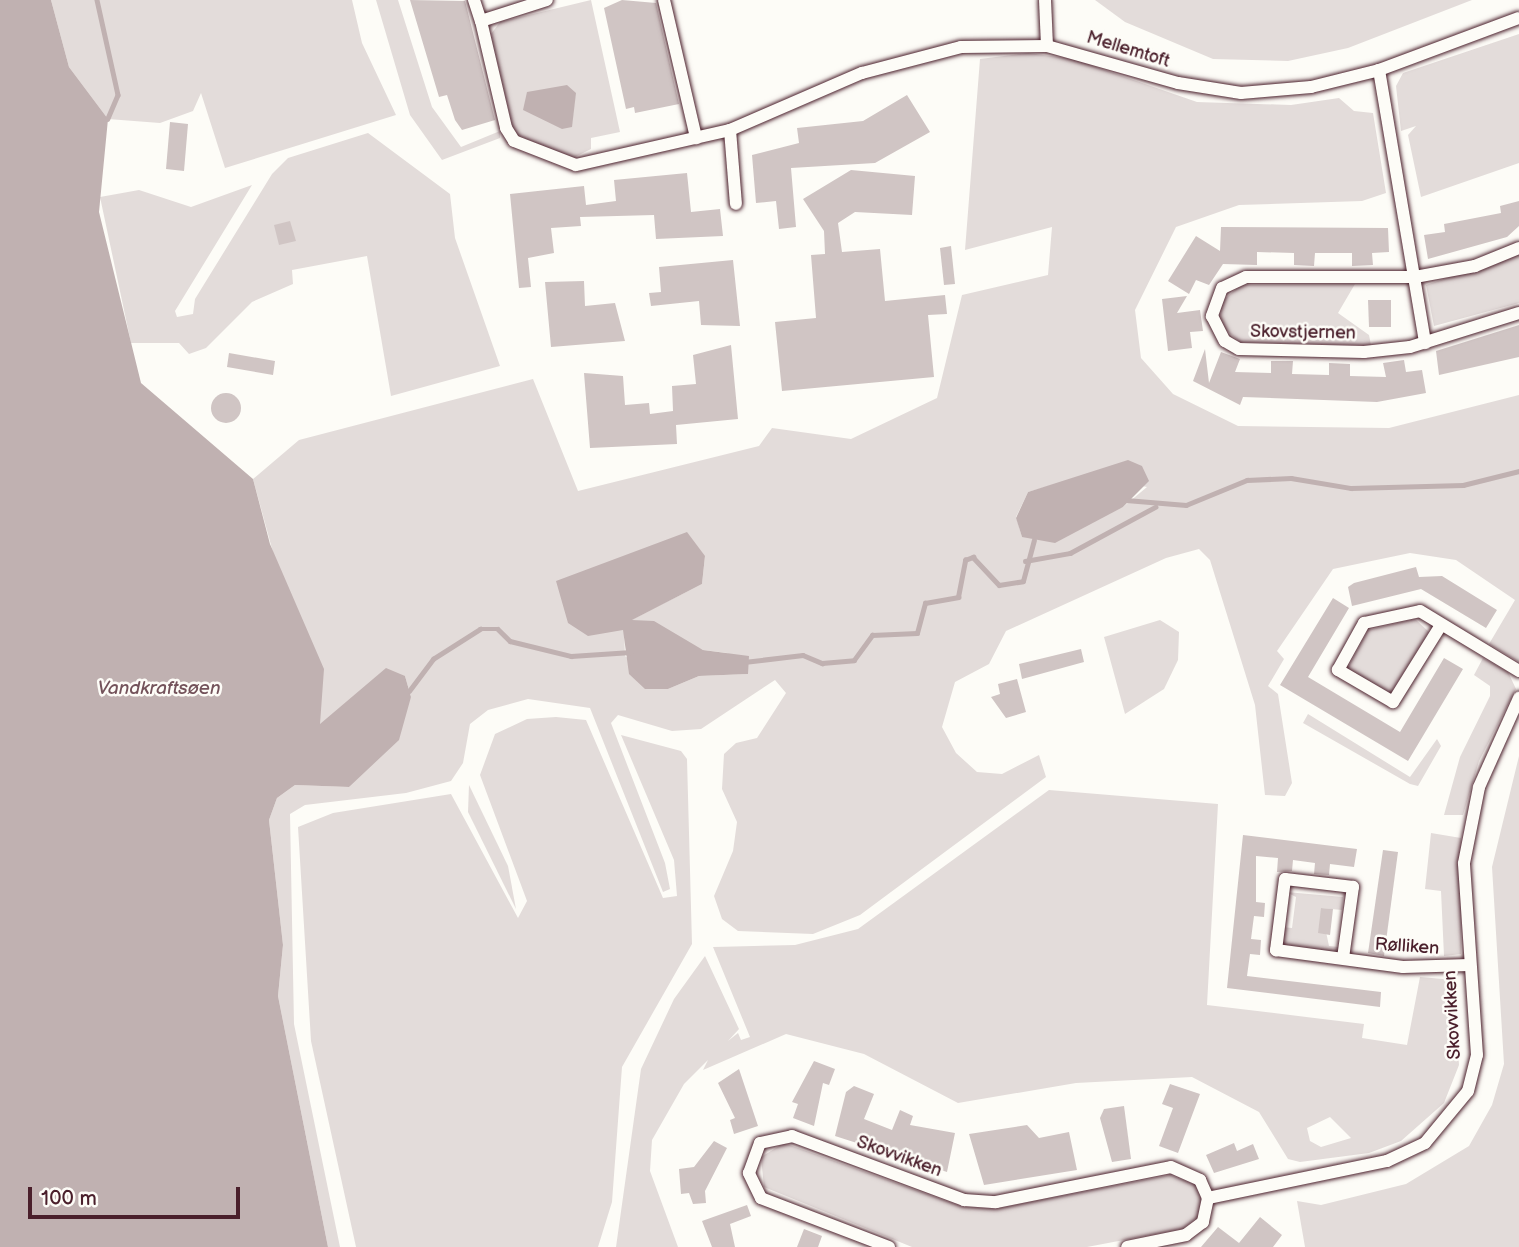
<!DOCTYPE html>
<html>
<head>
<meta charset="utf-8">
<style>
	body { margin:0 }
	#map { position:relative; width:1519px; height:1247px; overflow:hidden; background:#fdfcf7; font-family:"Balsamiq Sans",sans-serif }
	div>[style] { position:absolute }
	.green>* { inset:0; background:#e3dcda }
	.water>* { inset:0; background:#c0b1b1 }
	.stream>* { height:4.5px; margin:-2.25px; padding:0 2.25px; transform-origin:2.25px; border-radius:2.25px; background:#c0b1b1 }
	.building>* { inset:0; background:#d0c5c4 }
	.round { border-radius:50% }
	.roads { filter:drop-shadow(0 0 2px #4a1f2b) drop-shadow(0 0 2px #4a1f2b) }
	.street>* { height:12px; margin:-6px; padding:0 6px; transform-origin:6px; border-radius:6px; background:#fdfcf7 }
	span { translate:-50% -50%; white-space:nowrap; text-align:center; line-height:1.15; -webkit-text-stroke:5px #fdfcf7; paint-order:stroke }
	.street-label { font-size:18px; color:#4a1f2b }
	.water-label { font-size:19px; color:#73525a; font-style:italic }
	.scale { position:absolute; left:28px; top:1187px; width:212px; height:32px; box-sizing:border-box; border:4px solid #4a1f2b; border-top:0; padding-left:9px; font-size:21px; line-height:24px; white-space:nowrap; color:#4a1f2b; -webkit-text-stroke:5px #fdfcf7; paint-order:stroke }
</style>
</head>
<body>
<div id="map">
	<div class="green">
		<div style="clip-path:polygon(51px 0,352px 0,362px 43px,396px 115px,225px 168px,201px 93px,193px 111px,160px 123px,108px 119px,69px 67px)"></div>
		<div style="clip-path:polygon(376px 0,398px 0,432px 107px,461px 147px,500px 131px,500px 138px,442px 160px,410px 115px)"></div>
		<div style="clip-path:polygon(591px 0,620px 132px,591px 138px,591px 149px,571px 159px,514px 133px,491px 34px,500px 22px)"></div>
		<div style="clip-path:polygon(1095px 0,1472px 0,1348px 48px,1288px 61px,1213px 59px,1125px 22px)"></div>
		<div style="clip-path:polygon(1519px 34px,1519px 163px,1421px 197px,1408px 135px,1416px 126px,1401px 131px,1396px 86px,1403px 73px)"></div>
		<div style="clip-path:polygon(evenodd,1028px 53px,1073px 59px,1197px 102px,1291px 105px,1339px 98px,1354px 111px,1373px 113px,1386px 193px,1362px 201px,1239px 205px,1176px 227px,1135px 310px,1141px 358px,1173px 394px,1238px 426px,1389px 428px,1519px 395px,1519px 662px,1489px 644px,1515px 600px,1456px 560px,1410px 553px,1333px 569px,1277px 651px,1284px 659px,1268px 686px,1278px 694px,1292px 783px,1285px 796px,1265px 795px,1255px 705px,1210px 560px,1199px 549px,1166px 558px,1006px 631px,989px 664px,955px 682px,942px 727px,956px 753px,977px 772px,1002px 774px,1039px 755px,1046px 777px,860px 915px,813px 934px,738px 931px,722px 919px,714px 896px,733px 851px,737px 822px,722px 789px,724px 754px,736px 743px,757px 738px,786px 693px,775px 680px,701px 729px,672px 731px,618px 715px,611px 723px,665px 863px,670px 889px,663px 892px,590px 708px,528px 699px,488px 710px,470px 724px,463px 763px,451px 781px,406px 793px,305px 805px,290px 814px,294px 1024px,340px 1247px,328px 1247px,278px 996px,283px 945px,269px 820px,277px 798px,295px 785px,349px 787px,411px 697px,405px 676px,320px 725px,253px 479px,299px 440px,533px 379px,578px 491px,759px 446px,772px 428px,851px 439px,937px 398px,962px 295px,1048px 275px,1052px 227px,965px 250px,980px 59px,1028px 53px,1087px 475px,1147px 487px,1123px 507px,1022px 537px,1016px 517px,1028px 492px,1087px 475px,1028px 53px,705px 556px,702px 584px,631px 620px,703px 650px,727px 653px,748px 674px,699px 676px,668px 689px,625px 656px,624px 630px,607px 629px,705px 556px)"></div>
		<div style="clip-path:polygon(368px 133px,450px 194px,455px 238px,500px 366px,391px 396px,367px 256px,292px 270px,293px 284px,252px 302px,206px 348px,189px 354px,179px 343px,131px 343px,100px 197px,139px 190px,191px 207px,252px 185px,175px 311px,177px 317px,193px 314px,195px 299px,272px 174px,288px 158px)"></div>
		<div style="clip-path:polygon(1519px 254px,1519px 303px,1434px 326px,1426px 285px)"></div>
		<div style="clip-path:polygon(1355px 284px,1338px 313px,1369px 335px,1371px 345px,1240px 342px,1220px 325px,1221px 302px,1241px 285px)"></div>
		<div style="clip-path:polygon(1415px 619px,1429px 632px,1391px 693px,1347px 669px,1368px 630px)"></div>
		<div style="clip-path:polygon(1160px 620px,1179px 632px,1178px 660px,1164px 689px,1125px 714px,1104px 637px)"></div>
		<div style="clip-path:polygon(1483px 658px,1508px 672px,1516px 689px,1479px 761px,1463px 815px,1444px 815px,1460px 757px,1490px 696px,1490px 686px,1474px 675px)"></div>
		<div style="clip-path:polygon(1308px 714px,1410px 777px,1437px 739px,1441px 746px,1418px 786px,1410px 784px,1303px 723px)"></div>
		<div style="clip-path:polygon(556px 717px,586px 720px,663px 898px,677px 896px,674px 860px,621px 735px,681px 751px,687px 759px,692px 944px,622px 1067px,612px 1202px,598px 1247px,356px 1247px,311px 1041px,298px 827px,333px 813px,451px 794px,518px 918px,527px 901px,480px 775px,495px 734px,527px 719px)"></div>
		<div style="clip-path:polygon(1519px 756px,1519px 1247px,1305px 1247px,1297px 1201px,1321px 1205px,1406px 1184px,1469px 1146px,1492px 1105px,1504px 1064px,1492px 867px)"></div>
		<div style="clip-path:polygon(469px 785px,508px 866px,516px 909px,468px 812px)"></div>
		<div style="clip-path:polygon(evenodd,1049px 790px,1218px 804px,1207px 1005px,1364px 1024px,1362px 1038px,1407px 1045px,1420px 977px,1454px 980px,1459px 1065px,1444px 1103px,1401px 1141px,1369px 1153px,1300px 1162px,1288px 1159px,1259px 1112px,1192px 1077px,1076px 1083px,958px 1103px,864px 1054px,786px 1034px,703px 1070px,708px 1060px,684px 1084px,652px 1140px,650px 1171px,678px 1247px,616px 1247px,641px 1069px,674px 999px,705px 956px,739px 1029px,728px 1041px,738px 1033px,741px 1040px,750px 1037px,713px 947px,795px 945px,858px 929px,1049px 790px,1330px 1117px,1351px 1138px,1321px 1147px,1310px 1141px,1307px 1128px,1330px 1117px)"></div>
		<div style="clip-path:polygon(1431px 833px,1461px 838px,1461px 954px,1444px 956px,1441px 891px,1425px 889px)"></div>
		<div style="clip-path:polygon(1286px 892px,1343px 897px,1342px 910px,1321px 908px,1329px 946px,1339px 947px,1334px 953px,1282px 946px,1282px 927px,1292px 928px,1296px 897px)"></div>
		<div style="clip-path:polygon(784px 1143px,963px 1207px,996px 1209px,1170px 1175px,1196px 1185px,1202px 1201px,1199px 1216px,1182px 1229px,1087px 1247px,912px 1247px,764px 1187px,761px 1157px)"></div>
	</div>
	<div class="water">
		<div style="clip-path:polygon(0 0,51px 0,69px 67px,108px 119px,99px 212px,141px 383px,253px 479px,270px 544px,324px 669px,320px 724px,386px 668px,405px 676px,411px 697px,399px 740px,349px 787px,295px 785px,277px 798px,269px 820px,283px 945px,278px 996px,328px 1247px,0 1247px)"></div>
		<div style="clip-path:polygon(567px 85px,576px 93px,572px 127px,562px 129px,523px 110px,527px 92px)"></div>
		<div style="clip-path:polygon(1128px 460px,1142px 466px,1149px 481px,1123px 507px,1055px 543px,1022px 537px,1016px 518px,1028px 492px)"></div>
		<div style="clip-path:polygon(687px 532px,705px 556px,702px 584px,632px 620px,654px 621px,703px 650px,749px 656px,748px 674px,699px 676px,668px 689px,645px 689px,629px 674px,623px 630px,588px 636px,568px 623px,556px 581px)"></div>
	</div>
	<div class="stream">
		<div style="left:97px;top:0;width:97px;rotate:77.5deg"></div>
		<div style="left:118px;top:95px;width:26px;rotate:113deg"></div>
		<div style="left:1126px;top:500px;width:60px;rotate:4.8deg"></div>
		<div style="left:1186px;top:505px;width:66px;rotate:-22.3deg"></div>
		<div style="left:1247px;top:480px;width:44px;rotate:-2.6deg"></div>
		<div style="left:1291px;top:478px;width:61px;rotate:9.5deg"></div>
		<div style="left:1351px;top:488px;width:112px;rotate:-1.5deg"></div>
		<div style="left:1463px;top:485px;width:58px;rotate:-14deg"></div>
		<div style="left:1025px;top:561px;width:46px;rotate:-10.1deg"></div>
		<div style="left:1070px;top:553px;width:97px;rotate:-28.4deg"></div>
		<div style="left:744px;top:662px;width:59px;rotate:-6.8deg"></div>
		<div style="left:803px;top:655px;width:21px;rotate:23deg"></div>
		<div style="left:822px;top:663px;width:32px;rotate:-5deg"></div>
		<div style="left:854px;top:660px;width:31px;rotate:-54deg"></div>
		<div style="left:872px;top:635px;width:45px;rotate:-2.5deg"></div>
		<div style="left:917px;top:633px;width:31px;rotate:-75deg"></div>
		<div style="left:925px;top:603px;width:34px;rotate:-10deg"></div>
		<div style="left:958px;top:597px;width:38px;rotate:-79deg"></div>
		<div style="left:965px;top:560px;width:9px;rotate:-21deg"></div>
		<div style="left:973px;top:557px;width:38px;rotate:47deg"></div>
		<div style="left:999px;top:585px;width:24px;rotate:-9deg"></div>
		<div style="left:1023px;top:581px;width:42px;rotate:-75deg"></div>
		<div style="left:409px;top:691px;width:40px;rotate:-53deg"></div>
		<div style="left:433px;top:659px;width:56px;rotate:-32.6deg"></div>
		<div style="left:480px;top:629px;width:18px"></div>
		<div style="left:498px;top:629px;width:17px;rotate:45deg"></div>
		<div style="left:510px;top:641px;width:63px;rotate:13.8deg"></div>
		<div style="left:571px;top:656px;width:60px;rotate:-3.8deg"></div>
	</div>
	<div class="building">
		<div style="clip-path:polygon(410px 0,465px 1px,495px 120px,462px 130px,455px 120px,447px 95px,439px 97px)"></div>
		<div style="clip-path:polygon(622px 0,656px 3px,679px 104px,635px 113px,634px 107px,626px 109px,604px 8px)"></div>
		<div style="clip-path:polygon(907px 95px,930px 132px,875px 163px,791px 168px,796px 227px,779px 229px,776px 201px,756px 203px,752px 155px,799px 143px,797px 128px,863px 121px)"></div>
		<div style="clip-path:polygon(170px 122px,188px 124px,184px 171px,166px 169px)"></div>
		<div style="clip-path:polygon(851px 170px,915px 176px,912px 215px,855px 212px,838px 223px,842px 252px,880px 249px,885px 301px,945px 295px,947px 314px,928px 315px,934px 377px,782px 391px,775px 322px,816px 318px,811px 255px,825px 254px,824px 231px,803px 199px)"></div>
		<div style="clip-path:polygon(687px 173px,691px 212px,720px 209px,723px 236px,656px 239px,654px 215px,580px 217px,581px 226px,551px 228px,554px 253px,528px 258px,531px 287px,519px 288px,510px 194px,584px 186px,586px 205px,616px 201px,614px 180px)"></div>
		<div style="clip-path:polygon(1519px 201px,1519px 226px,1507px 237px,1428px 259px,1424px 235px,1445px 232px,1444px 224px,1501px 213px,1500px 206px)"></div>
		<div style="clip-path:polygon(290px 221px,296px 241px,279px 245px,274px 225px)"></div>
		<div style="clip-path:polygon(1221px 227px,1388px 228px,1389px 252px,1372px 253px,1373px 265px,1352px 266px,1352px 253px,1315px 253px,1314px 266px,1294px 265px,1294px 253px,1257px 252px,1257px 265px,1223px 264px,1209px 285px,1196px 280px,1189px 294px,1168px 281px,1196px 236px,1220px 251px)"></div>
		<div style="clip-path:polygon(951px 246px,955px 284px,944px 285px,940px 248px)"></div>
		<div style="clip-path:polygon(733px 260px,740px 326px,701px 325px,699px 301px,651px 306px,649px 293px,661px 292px,659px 267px)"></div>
		<div style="clip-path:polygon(584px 281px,585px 306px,615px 303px,625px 341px,551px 347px,545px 282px)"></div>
		<div style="clip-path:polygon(1187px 296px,1177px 313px,1200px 310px,1203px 331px,1190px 332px,1192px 348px,1168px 351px,1162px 299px)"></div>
		<div style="clip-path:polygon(1368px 300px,1391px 300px,1391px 327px,1369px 327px)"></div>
		<div style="clip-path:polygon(1519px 325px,1519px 357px,1439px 375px,1436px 351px)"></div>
		<div style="clip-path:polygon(731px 345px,738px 419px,676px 425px,677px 444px,590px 448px,584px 373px,623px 376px,625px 405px,649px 403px,650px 414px,673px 411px,672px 386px,696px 384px,693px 355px)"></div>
		<div style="clip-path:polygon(1205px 349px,1209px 383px,1221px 352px,1240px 359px,1235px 372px,1271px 373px,1271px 361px,1293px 361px,1292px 374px,1329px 375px,1329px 363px,1350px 364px,1350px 376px,1386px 377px,1383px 363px,1404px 360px,1406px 372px,1422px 370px,1426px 393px,1377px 402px,1243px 397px,1240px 405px,1193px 381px)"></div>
		<div style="clip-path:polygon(229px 353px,275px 361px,273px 375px,227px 367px)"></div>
		<div class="round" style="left:211px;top:393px;width:30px;height:30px"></div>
		<div style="clip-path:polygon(1416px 567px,1419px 577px,1442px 576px,1497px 610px,1486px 628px,1421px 589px,1352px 606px,1348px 587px,1354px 583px)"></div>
		<div style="clip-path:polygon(1333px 598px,1349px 608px,1308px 677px,1400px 732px,1444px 658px,1463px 669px,1408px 761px,1280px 685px)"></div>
		<div style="clip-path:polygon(1081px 649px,1084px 662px,1022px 679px,1019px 664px)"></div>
		<div style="clip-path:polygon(1017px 679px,1026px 712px,1006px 718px,991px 697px,1000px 694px,998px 684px)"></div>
		<div style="clip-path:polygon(1243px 835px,1357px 849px,1354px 867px,1330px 864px,1329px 875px,1314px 874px,1315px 863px,1293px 860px,1292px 871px,1277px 872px,1278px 858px,1256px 856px,1256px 902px,1265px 903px,1264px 917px,1254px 916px,1251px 939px,1261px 940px,1260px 955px,1250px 954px,1247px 976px,1381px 992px,1380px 1007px,1227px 988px)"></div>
		<div style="clip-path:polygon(1383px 850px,1398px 852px,1384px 956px,1368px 953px)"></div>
		<div style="clip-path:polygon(1321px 908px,1333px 909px,1330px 935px,1318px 933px)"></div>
		<div style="clip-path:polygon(814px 1061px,835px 1069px,829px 1085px,823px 1083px,814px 1126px,793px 1118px,798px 1104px,792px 1102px)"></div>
		<div style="clip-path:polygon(739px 1069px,758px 1126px,734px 1134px,730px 1120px,735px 1118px,718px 1083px)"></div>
		<div style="clip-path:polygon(1170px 1084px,1200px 1094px,1178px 1153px,1159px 1146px,1173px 1108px,1162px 1104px)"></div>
		<div style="clip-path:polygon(854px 1086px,874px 1094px,864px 1119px,892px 1130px,900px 1110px,913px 1116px,910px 1125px,955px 1133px,947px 1172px,835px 1136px,846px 1092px)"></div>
		<div style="clip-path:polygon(1124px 1106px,1131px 1159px,1112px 1162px,1100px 1118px,1104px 1109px)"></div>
		<div style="clip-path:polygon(1027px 1125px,1039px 1138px,1069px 1132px,1077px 1170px,984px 1185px,969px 1134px)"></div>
		<div style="clip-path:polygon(714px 1141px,727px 1148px,705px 1191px,706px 1203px,693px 1204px,689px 1193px,681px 1194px,679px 1169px,694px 1167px)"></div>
		<div style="clip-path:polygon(1234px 1143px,1237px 1151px,1253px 1144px,1259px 1159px,1214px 1173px,1206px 1155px)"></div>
		<div style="clip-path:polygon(747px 1205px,751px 1216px,730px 1224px,735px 1247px,712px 1247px,702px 1221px)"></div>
		<div style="clip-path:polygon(1260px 1217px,1282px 1235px,1273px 1247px,1201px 1247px,1218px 1227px,1239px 1243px)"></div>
		<div style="clip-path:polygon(804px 1229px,822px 1236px,818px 1247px,797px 1247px)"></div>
	</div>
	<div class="roads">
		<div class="street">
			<div style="left:474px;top:0;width:22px;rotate:72deg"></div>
			<div style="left:481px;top:21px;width:69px;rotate:-17.7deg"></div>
			<div style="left:664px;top:0;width:142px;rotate:76.9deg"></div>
			<div style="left:1045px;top:0;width:46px;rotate:87.5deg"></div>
			<div style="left:481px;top:21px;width:110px;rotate:76.8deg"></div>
			<div style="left:506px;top:128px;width:15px;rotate:58deg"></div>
			<div style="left:514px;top:141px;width:66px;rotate:21.2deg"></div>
			<div style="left:576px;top:165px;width:158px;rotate:-12.8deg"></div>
			<div style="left:730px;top:130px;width:144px;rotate:-23.4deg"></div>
			<div style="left:862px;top:73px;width:102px;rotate:-14.7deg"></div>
			<div style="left:961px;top:47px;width:86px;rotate:-0.7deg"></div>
			<div style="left:1047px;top:46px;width:136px;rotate:15.8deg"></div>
			<div style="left:1178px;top:83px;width:64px;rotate:9deg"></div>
			<div style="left:1241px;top:93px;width:70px;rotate:-4.9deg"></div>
			<div style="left:1311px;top:87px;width:70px;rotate:-14deg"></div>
			<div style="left:1379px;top:70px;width:149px;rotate:-20.4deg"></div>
			<div style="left:1379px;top:70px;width:277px;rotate:80.4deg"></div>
			<div style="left:730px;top:130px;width:74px;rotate:85.4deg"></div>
			<div style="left:1519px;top:248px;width:48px;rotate:157.8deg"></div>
			<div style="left:1475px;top:266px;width:61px;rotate:169.6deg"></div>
			<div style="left:1415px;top:277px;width:169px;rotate:180deg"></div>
			<div style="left:1246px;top:277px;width:26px;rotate:155deg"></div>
			<div style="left:1222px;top:288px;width:30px;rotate:110deg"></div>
			<div style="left:1212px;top:316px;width:28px;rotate:63deg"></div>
			<div style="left:1225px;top:341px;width:16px;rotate:30deg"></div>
			<div style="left:1239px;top:349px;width:125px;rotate:1.4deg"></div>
			<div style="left:1364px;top:352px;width:46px;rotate:-6.2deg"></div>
			<div style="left:1410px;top:347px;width:114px;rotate:-17.3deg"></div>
			<div style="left:1441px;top:625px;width:91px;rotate:121.9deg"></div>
			<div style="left:1393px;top:702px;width:64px;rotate:-149.8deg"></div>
			<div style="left:1338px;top:670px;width:54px;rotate:-61deg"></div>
			<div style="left:1364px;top:623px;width:57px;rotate:-12.1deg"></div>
			<div style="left:1420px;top:611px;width:116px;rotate:31.2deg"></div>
			<div style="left:1343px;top:958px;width:72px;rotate:-82deg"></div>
			<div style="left:1353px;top:887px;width:68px;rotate:-173.3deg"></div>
			<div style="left:1285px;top:879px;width:72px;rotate:97.2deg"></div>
			<div style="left:1276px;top:950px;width:128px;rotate:7.6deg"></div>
			<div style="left:1403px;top:967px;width:66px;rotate:-1.7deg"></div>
			<div style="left:1208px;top:1198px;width:183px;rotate:-11.7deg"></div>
			<div style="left:1387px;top:1161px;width:42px;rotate:-25.3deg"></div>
			<div style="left:1425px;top:1143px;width:67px;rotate:-50.4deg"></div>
			<div style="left:1468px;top:1091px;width:37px;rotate:-76deg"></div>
			<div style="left:1477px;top:1055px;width:192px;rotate:-93.9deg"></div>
			<div style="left:1464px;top:863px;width:77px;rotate:-78.8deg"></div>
			<div style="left:1479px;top:787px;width:98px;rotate:-65.8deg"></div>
			<div style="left:889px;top:1247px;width:137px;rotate:-159.1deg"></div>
			<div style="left:761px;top:1198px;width:28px;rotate:-116deg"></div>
			<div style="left:749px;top:1173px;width:32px;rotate:-70deg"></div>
			<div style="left:760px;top:1143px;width:33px;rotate:-12deg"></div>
			<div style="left:792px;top:1136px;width:184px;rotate:20.4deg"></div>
			<div style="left:964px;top:1200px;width:32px;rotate:4deg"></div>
			<div style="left:996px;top:1202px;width:178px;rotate:-11.3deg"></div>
			<div style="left:1171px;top:1167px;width:32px;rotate:24deg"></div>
			<div style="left:1200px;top:1180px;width:20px;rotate:66deg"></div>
			<div style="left:1208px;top:1198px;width:25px;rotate:102deg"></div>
			<div style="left:1203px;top:1222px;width:21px;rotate:143deg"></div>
			<div style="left:1186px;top:1235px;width:60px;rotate:168.5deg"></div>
		</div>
	</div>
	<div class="street-label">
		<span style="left:1128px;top:50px;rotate:17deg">Mellemtoft</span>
		<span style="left:1303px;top:333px;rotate:1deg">Skovstjernen</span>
		<span style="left:1407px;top:947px;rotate:4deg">Rølliken</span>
		<span style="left:1453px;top:1015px;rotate:-93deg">Skovvikken</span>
		<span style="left:899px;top:1157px;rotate:20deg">Skovvikken</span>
	</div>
	<div class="water-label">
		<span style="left:159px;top:689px">Vandkraftsøen</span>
	</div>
	<div class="scale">100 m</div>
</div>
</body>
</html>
